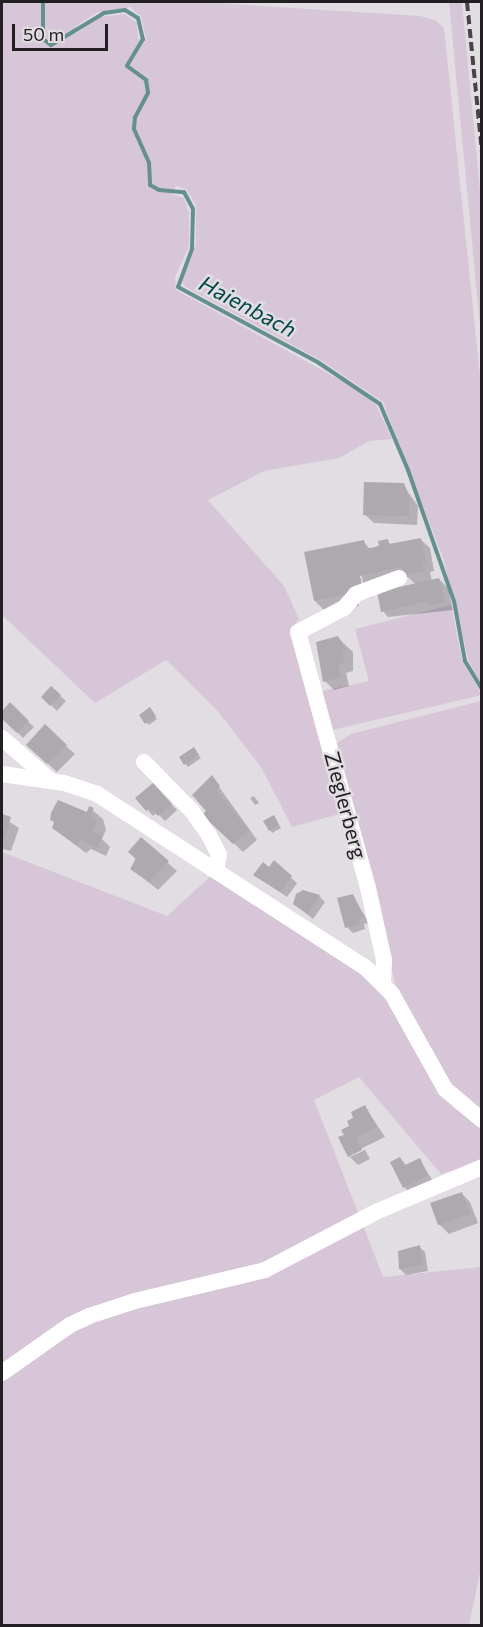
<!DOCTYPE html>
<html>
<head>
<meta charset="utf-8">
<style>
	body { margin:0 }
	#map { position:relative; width:483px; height:1627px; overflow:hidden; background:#e2dde3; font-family:Commissioner,sans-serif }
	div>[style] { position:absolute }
	.green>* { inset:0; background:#d6c6d7 }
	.shadow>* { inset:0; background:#0003 }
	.stream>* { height:4px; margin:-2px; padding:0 2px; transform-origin:2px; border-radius:2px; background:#66908e }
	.building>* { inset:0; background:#aea9af }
	.minor>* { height:16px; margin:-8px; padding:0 8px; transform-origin:8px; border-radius:8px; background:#fff }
	.rail>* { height:4px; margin-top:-2px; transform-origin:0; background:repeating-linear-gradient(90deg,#464447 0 9px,transparent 0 13.5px) }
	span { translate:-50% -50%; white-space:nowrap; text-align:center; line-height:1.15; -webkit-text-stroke:5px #e2dde3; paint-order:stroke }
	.street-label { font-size:21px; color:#211f21 }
	.water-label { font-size:22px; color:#024745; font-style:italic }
	.frame { position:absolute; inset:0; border:3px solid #211f21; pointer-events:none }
	.scale { position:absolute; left:12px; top:24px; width:96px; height:27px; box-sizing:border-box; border:3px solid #211f21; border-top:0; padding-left:8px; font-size:18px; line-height:21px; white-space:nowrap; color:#211f21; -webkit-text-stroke:4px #e2dde3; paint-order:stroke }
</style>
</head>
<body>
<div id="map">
	<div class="green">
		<div style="clip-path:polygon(evenodd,2px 2px,41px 2px,42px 18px,46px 2px,199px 2px,420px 16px,435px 20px,444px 28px,482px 396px,481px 684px,469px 662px,443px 558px,383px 402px,322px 361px,184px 286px,182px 280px,196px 244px,196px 205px,186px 189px,176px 186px,172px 194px,184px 198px,189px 213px,189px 246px,175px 277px,176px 290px,362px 392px,376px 405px,392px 439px,369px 441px,339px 458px,264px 471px,208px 500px,284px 586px,301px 623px,298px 619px,293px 628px,343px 813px,292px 827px,261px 767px,217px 710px,166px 660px,95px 703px,2px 615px,2px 2px,130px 7px,141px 17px,146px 39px,138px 39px,137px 23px,125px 14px,100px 17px,75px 34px,75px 27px,96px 13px,130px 7px)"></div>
		<div style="clip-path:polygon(449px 2px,462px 2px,481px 202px,481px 335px)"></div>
		<div style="clip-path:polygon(451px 605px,462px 660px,482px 695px,332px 730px,318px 692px,369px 681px,355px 629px)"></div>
		<div style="clip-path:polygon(481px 701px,481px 1114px,459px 1097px,397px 990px,334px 745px,351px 734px)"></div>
		<div style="clip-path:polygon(2px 852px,167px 916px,212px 875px,365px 976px,390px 1002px,440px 1093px,454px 1108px,481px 1126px,481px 1162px,441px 1174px,359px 1077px,314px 1100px,359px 1215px,261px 1265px,155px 1290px,2px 1367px)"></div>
		<div style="clip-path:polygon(363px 1225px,383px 1277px,481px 1267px,482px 1563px,469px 1625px,2px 1626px,2px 1380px,93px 1319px,246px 1281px)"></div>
	</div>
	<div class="shadow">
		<div style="clip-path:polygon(403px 485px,418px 506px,417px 525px,374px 523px,364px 514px)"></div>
		<div style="clip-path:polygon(evenodd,420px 539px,430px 548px,434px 571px,430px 572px,432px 581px,439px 579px,448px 588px,453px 610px,388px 617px,383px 611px,416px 585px,408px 577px,370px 584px,373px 597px,358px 600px,359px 606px,327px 613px,315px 601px,363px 541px,371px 550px,387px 541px,392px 545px,420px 539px,357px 555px,365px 592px,362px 593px,357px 555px)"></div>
		<div style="clip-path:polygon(338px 638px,353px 652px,353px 671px,346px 673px,349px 686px,334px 690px,325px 681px)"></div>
		<div style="clip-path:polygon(51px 688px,66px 701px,57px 711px,43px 697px)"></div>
		<div style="clip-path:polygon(10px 705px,34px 727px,23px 738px,2px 717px)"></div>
		<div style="clip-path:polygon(152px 712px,157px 719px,149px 725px,147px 723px)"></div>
		<div style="clip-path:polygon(66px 746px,75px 754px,57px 772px,37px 754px)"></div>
		<div style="clip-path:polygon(196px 752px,201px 758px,188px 767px,181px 758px)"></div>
		<div style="clip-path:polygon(212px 777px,257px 840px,243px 852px,204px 815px,208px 811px)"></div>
		<div style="clip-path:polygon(153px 785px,177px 810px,165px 821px,157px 813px,153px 816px,137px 798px)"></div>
		<div style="clip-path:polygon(254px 796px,259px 803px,255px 805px,250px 798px)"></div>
		<div style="clip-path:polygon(90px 808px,103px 819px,106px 830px,102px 839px,110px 847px,106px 856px,91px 849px,86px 853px,53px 828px,87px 814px)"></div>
		<div style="clip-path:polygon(2px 817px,19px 828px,11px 851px,2px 849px)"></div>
		<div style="clip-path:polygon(276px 820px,281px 828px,272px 833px,270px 830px)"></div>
		<div style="clip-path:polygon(141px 839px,177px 871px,158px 890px,132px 869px)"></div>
		<div style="clip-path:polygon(274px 862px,297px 883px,287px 897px,255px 875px,269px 869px)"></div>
		<div style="clip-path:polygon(319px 896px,325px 902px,313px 919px,295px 904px)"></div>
		<div style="clip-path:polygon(353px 896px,369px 923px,364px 924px,365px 929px,353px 933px,347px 927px)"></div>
		<div style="clip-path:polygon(365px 1107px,385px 1137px,350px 1154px,350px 1157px,365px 1150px,370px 1159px,358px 1165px,349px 1156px,345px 1136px)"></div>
		<div style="clip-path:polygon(400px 1159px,406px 1165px,419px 1159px,433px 1181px,410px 1193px,404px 1187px)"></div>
		<div style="clip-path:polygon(461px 1193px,470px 1202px,478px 1223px,449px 1234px,439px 1224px)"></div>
		<div style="clip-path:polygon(419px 1247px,425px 1252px,428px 1271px,406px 1275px,400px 1269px,400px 1252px)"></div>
	</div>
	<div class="stream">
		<div style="left:43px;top:2px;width:37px;rotate:90deg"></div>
		<div style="left:43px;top:39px;width:10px;rotate:37deg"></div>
		<div style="left:51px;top:45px;width:62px;rotate:-31.1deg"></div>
		<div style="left:104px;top:13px;width:21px;rotate:-8deg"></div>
		<div style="left:125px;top:10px;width:15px;rotate:32deg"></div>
		<div style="left:138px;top:18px;width:22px;rotate:77deg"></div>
		<div style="left:143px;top:39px;width:31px;rotate:121deg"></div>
		<div style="left:127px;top:66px;width:24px;rotate:36deg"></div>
		<div style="left:146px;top:80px;width:13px;rotate:81deg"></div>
		<div style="left:148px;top:93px;width:27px;rotate:118deg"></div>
		<div style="left:135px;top:117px;width:12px;rotate:95deg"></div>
		<div style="left:134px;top:129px;width:37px;rotate:66deg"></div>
		<div style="left:149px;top:163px;width:22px;rotate:87deg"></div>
		<div style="left:150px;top:185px;width:10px;rotate:29deg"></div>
		<div style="left:159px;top:190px;width:25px;rotate:5deg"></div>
		<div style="left:184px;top:192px;width:19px;rotate:62deg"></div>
		<div style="left:193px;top:209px;width:40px;rotate:91.4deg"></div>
		<div style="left:192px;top:249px;width:40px;rotate:110.2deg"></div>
		<div style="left:178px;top:287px;width:160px;rotate:28.3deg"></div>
		<div style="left:319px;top:363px;width:73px;rotate:33.9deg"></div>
		<div style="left:380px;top:404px;width:72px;rotate:67deg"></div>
		<div style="left:408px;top:470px;width:139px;rotate:70.7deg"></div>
		<div style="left:454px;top:601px;width:61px;rotate:79.6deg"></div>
		<div style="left:465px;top:661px;width:33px;rotate:59deg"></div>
	</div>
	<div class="building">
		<div style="clip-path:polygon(364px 482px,404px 483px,409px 496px,409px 516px,363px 515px)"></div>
		<div style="clip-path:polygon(421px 538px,426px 562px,422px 563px,424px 571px,404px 575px,403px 567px,360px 576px,362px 585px,347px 588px,348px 594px,314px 601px,304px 552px,364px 540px,366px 549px,379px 546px,378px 541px,388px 539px,389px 544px)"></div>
		<div style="clip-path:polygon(439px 578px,445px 602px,429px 606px,428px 601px,381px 612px,377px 592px)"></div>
		<div style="clip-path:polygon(338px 636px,347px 651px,342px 652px,345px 662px,338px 664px,341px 677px,323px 682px,316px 642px)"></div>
		<div style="clip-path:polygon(51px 686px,61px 695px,50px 706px,41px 697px)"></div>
		<div style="clip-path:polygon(10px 702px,29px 721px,17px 733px,2px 719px,2px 711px)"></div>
		<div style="clip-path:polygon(150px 707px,156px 716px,145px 724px,139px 715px)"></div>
		<div style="clip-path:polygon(45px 724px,67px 745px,47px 764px,26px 745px)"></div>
		<div style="clip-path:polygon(194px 747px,199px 755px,184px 765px,179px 757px)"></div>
		<div style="clip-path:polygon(212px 775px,220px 786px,216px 790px,249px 830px,233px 844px,202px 815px,206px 811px,192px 795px)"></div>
		<div style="clip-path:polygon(153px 783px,172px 804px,158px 816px,150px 808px,146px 811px,135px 798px)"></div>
		<div style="clip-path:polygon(58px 800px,87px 812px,89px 806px,94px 808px,91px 814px,97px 820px,93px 832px,102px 836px,97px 848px,81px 840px,76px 845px,52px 828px,54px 822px,50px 820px,51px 813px)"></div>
		<div style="clip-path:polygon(2px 814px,11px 817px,2px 845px)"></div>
		<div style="clip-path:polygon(274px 815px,279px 825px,269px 831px,263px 821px)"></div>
		<div style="clip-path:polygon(141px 837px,169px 861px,149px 882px,130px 869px,136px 859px,128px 852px)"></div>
		<div style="clip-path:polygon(274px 860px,292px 876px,280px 892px,253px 875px,263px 862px,269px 867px)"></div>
		<div style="clip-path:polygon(303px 890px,320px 895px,307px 914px,293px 904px,296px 894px)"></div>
		<div style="clip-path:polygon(353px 894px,364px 917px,359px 918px,360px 924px,345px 928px,337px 898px)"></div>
		<div style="clip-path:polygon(365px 1105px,377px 1127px,356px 1138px,362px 1150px,348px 1157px,338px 1137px,344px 1135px,341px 1130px,349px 1126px,347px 1121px,353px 1118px,351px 1112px)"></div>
		<div style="clip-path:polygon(400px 1157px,405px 1165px,420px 1158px,428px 1175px,403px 1188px,390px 1162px)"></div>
		<div style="clip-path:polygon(462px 1192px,470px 1214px,438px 1225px,430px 1203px)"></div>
		<div style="clip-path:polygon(420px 1245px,423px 1265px,399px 1269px,398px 1251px)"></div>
	</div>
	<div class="minor">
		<div style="left:2px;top:738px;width:64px;rotate:41.2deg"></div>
		<div style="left:144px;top:762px;width:69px;rotate:45.6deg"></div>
		<div style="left:192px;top:811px;width:29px;rotate:55deg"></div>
		<div style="left:209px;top:835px;width:22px;rotate:63deg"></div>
		<div style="left:219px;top:855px;width:15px;rotate:101deg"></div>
		<div style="left:2px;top:774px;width:63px;rotate:8.3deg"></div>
		<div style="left:64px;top:783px;width:35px;rotate:18deg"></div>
		<div style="left:97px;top:794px;width:320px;rotate:32.9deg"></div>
		<div style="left:366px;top:968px;width:37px;rotate:45deg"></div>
		<div style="left:392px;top:994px;width:109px;rotate:60.8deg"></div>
		<div style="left:445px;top:1089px;width:48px;rotate:40deg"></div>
		<div style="left:383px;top:981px;width:21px;rotate:-87deg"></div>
		<div style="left:384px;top:960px;width:74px;rotate:-102.5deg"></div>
		<div style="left:368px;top:888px;width:265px;rotate:-105.3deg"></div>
		<div style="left:298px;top:632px;width:52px;rotate:-27.6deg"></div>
		<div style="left:344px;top:608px;width:18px;rotate:-49deg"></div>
		<div style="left:356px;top:594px;width:46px;rotate:-20.4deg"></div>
		<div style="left:2px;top:1373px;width:83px;rotate:-35.2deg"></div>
		<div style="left:70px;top:1325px;width:21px;rotate:-25deg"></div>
		<div style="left:89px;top:1316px;width:48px;rotate:-18.1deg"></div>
		<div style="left:135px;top:1301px;width:134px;rotate:-13.4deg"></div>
		<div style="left:265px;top:1270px;width:127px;rotate:-27.6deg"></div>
		<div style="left:378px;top:1211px;width:113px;rotate:-22.9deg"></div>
	</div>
	<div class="rail">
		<div style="left:467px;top:2px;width:150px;rotate:84.3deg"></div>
	</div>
	<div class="street-label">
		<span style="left:346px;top:805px;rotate:75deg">Zieglerberg</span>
	</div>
	<div class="water-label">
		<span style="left:248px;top:306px;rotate:28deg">Haienbach</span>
	</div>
	<div class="frame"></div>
	<div class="scale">50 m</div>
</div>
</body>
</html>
